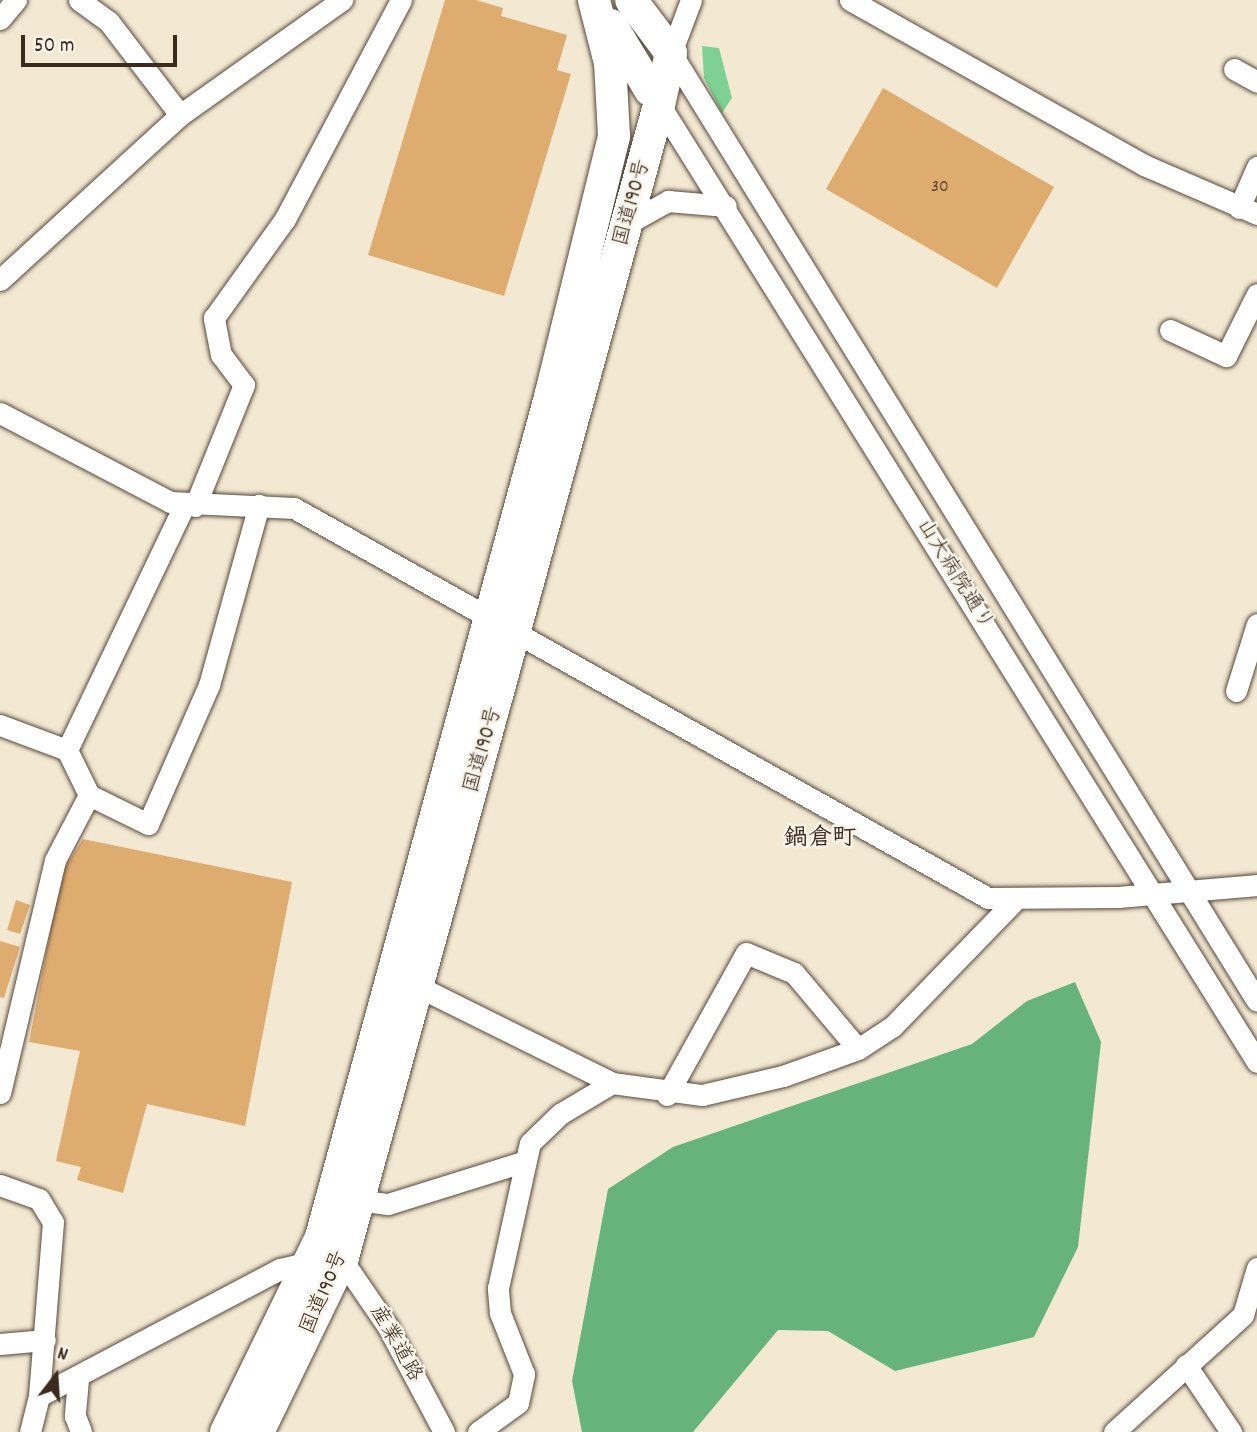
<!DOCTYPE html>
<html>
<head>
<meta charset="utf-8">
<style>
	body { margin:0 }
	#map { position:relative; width:1257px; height:1432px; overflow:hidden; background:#f3e9d3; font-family:Dekko,"Klee One",sans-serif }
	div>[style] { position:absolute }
	.green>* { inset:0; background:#7ed193 }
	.forest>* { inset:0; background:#66b37d }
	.building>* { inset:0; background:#dfac70 }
	.roads { filter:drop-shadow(0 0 2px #574739) drop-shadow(0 0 2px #574739) }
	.minor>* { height:21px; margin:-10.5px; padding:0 10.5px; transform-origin:10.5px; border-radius:10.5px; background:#fff }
	.highway>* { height:32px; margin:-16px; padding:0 16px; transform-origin:16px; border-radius:16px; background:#fff }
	span { translate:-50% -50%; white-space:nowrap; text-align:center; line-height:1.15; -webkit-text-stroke:5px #f7f3e8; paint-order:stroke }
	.number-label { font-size:18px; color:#644a32 }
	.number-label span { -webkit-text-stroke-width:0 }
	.street-label { font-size:21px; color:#3b2a1e }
	.quarter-label { font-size:24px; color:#3b2a1e; font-weight:700 }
	.north { position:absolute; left:21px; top:1341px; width:70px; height:70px; -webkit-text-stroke:5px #f7f3e8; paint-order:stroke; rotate:17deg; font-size:19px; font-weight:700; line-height:28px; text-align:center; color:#3b2a1e }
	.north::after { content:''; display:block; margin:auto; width:24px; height:32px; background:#3b2a1e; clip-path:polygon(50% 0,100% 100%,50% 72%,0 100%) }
	.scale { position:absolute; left:21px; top:35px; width:156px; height:32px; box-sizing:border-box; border:4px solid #3b2a1e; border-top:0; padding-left:9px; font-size:21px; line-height:24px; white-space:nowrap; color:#3b2a1e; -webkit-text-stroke:5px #f7f3e8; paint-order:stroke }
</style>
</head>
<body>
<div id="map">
	<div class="green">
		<div style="clip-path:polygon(702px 46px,719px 48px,732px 98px,722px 113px,704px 78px)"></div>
	</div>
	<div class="forest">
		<div style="clip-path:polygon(1075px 982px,1101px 1042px,1078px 1247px,1034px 1337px,895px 1371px,828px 1331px,778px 1330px,693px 1432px,582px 1432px,572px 1381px,608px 1189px,673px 1147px,972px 1044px,1027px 1001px)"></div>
	</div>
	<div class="building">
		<div style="clip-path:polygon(445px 0,476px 0,503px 8px,501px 16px,567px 35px,557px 70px,571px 74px,504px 296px,368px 255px)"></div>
		<div style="clip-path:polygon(883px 88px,1054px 187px,997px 288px,826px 189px)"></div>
		<div style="clip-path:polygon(83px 839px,292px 882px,245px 1126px,147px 1104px,123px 1193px,77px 1180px,81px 1167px,56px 1161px,80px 1051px,29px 1042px,62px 872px)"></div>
		<div style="clip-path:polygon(16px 900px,30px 905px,20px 934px,7px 930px)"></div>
		<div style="clip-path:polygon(0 941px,20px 947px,4px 998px,0 997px)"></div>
	</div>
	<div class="roads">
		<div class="minor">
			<div style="left:79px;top:0;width:37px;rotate:36deg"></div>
			<div style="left:109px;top:22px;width:117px;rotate:52.6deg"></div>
			<div style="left:691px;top:0;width:57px;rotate:110.7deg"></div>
			<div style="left:671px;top:53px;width:1114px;rotate:58.28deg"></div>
			<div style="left:850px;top:0;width:337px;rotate:29.3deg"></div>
			<div style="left:1144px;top:165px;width:123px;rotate:23.4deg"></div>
			<div style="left:0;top:19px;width:25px;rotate:-50deg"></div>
			<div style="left:1234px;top:69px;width:26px;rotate:29deg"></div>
			<div style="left:656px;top:99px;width:1135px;rotate:58.03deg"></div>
			<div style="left:1239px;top:208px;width:45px;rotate:-66.3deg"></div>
			<div style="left:628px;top:223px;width:46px;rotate:-28.8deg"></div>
			<div style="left:668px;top:201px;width:58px;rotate:4.9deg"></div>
			<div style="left:0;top:280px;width:244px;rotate:-42.5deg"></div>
			<div style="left:180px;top:115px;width:199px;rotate:-35.4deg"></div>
			<div style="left:1170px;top:330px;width:62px;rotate:24.9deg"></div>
			<div style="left:1226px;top:356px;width:69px;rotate:-63.4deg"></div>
			<div style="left:0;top:413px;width:192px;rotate:27.6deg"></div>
			<div style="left:170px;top:502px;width:124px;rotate:2.8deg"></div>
			<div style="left:294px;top:508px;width:796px;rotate:29.33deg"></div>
			<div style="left:988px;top:898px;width:130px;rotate:-0.4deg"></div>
			<div style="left:1118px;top:897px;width:140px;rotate:-4.9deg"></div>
			<div style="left:195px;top:506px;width:131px;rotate:-68deg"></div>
			<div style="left:244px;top:385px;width:38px;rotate:-127deg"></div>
			<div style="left:221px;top:355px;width:38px;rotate:-101deg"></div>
			<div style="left:214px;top:318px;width:122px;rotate:-54.4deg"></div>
			<div style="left:285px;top:219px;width:248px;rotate:-62.1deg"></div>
			<div style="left:1236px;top:691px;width:70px;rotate:-72.6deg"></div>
			<div style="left:0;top:725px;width:72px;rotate:20.5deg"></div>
			<div style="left:67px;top:750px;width:50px;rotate:63.9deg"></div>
			<div style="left:89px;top:795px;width:66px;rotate:26.2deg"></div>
			<div style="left:148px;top:824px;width:152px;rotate:-66.3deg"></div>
			<div style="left:209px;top:685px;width:187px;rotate:-74.5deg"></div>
			<div style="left:67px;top:750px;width:273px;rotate:-64.4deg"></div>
			<div style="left:417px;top:986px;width:218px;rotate:26.4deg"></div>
			<div style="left:612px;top:1083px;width:91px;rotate:7.6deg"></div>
			<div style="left:702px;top:1095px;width:83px;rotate:-13.2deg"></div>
			<div style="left:783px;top:1076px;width:80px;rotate:-19.8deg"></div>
			<div style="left:858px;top:1049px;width:42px;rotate:-33.3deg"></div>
			<div style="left:893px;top:1026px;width:173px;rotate:-45.9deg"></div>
			<div style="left:0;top:1093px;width:239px;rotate:-76.7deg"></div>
			<div style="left:55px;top:860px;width:73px;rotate:-62.4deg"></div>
			<div style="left:667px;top:1095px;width:162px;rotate:-60.9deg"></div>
			<div style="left:746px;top:953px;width:52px;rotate:22.6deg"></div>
			<div style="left:794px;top:973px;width:99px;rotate:49.9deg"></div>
			<div style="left:0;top:1185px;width:41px;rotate:19.7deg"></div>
			<div style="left:39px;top:1199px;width:27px;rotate:59deg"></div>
			<div style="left:53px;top:1222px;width:175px;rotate:94.6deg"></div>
			<div style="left:39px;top:1396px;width:37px;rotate:104deg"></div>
			<div style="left:358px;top:1200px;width:30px;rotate:8deg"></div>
			<div style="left:388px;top:1204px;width:141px;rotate:-17.3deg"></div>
			<div style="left:336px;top:1251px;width:92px;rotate:55.6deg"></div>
			<div style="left:388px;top:1327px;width:119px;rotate:61.9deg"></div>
			<div style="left:0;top:1344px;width:45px;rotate:-5.1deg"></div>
			<div style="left:1186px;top:1365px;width:81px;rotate:56.1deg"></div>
			<div style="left:78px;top:1379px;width:37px;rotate:95deg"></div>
			<div style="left:75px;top:1416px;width:17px;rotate:69deg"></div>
			<div style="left:39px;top:1396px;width:272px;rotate:-27.8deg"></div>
			<div style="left:280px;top:1269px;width:32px;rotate:-13deg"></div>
			<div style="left:478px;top:1432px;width:49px;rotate:-35.9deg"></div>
			<div style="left:518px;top:1403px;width:30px;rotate:-78deg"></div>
			<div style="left:524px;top:1374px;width:66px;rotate:-111.5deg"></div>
			<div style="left:500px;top:1313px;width:25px;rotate:-95deg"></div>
			<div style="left:498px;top:1288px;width:148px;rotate:-77.6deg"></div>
			<div style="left:530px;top:1143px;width:42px;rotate:-44deg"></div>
			<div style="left:560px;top:1114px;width:61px;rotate:-30.8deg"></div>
			<div style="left:1114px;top:1432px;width:174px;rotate:-42.2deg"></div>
			<div style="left:1243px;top:1315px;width:49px;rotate:-73.4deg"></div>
		</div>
		<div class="highway">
			<div style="left:611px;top:25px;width:76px;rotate:59deg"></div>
			<div style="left:226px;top:1432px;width:217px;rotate:-64deg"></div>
			<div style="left:321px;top:1237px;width:871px;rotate:-74.75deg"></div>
			<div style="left:550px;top:397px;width:269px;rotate:-76.2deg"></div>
			<div style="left:614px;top:136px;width:73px;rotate:-93.1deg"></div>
			<div style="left:610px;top:63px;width:65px;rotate:-104.3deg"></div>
			<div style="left:258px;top:1432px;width:195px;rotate:-64.1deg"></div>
			<div style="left:343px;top:1257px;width:1195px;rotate:-74.66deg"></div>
			<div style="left:659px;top:105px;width:53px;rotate:-77deg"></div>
			<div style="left:671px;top:53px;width:66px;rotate:-127deg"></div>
		</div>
	</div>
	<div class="number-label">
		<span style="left:940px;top:188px">30</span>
	</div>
	<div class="street-label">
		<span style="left:633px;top:203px;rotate:-75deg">国道190号</span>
		<span style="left:954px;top:575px;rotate:58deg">山大病院通り</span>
		<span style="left:484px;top:750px;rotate:-74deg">国道190号</span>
		<span style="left:325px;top:1293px;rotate:-67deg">国道190号</span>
		<span style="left:395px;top:1344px;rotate:60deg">産業道路</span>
	</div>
	<div class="quarter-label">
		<span style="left:820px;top:840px">鍋倉町</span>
	</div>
	<div class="north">N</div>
	<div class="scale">50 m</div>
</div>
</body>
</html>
